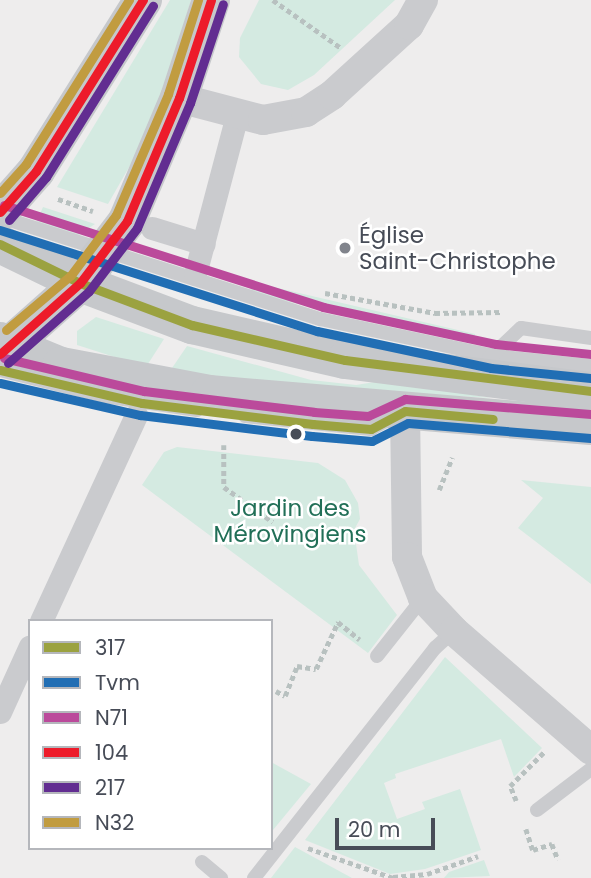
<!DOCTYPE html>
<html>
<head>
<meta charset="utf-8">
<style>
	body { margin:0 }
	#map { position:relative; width:591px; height:878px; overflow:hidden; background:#eeeded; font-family:Poppins,sans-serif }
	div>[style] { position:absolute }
	.green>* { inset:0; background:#d4eae1 }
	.path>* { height:4.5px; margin-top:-2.25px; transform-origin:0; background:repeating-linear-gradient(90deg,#b8c1c0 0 5px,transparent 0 8.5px) }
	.service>* { height:14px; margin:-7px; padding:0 7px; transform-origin:7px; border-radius:7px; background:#cacbce }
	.pedestrian>* { height:23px; margin:-11.5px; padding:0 11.5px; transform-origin:11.5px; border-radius:11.5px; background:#cacbce }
	.minor>* { height:30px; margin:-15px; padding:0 15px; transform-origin:15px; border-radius:15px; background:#cacbce }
	.primary>* { height:38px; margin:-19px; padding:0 19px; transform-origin:19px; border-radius:19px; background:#c6c8cb }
	.bus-1>* { height:9px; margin:-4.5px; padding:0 4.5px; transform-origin:4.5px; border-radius:4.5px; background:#9ba240 }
	.bus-2>* { height:9px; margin:-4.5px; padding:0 4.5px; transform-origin:4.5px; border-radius:4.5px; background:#216eb4 }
	.bus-3>* { height:9px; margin:-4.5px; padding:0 4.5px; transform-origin:4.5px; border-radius:4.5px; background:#bb4a9b }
	.bus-4>* { height:9px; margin:-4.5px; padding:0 4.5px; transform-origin:4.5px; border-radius:4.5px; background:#ed1b2a }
	.bus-5>* { height:9px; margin:-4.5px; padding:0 4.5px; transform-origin:4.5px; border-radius:4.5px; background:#622d91 }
	.bus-6>* { height:9px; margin:-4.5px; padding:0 4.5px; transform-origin:4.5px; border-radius:4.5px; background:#c19c40 }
	.dots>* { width:19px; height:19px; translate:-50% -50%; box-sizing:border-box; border:4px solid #fff; border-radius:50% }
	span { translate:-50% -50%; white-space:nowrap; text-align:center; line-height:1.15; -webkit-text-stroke:5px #fff; paint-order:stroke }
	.poi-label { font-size:23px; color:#474c57 }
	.left { translate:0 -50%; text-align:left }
	.park-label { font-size:23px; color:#216f57 }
	.legend { position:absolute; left:28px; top:619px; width:245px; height:231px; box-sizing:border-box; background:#fff; border:2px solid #b5b7bc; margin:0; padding:9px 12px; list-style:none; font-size:21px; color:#474c57 }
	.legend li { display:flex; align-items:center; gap:14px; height:35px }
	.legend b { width:35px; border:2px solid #b5b7bc }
	.scale { position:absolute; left:335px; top:818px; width:100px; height:32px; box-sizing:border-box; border:4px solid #474c57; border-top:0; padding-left:9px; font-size:21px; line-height:24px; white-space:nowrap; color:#474c57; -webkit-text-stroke:5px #fff; paint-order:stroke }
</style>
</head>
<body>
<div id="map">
	<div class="green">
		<div style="clip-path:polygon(170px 0,191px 0,166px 82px,136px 155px,108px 204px,57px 187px)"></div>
		<div style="clip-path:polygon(259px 0,395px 0,314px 75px,288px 90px,261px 84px,239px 57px,240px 38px)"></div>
		<div style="clip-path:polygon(43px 207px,95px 224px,77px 236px,36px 223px)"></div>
		<div style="clip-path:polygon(252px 282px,475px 334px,474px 344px,250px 293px)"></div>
		<div style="clip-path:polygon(96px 317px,164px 339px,146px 367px,77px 345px,77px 331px)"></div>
		<div style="clip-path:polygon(187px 346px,311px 380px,356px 385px,387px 380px,491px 398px,349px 390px,170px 371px)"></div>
		<div style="clip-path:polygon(177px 447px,318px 463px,345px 480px,358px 503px,360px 519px,354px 530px,359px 565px,397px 615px,368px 653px,142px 485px,164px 452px)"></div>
		<div style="clip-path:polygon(521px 480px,591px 487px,591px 584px,518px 528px,543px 498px)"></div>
		<div style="clip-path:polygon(445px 657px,542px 748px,514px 777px,501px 739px,395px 774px,396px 778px,384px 783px,397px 819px,425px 809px,422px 802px,460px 789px,481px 850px,425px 869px,390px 874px,305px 840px)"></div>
		<div style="clip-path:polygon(271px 762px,311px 784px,273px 830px,271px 829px)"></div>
		<div style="clip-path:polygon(295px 847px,352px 878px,271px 878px)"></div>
		<div style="clip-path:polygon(484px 860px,490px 876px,444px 878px,449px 872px)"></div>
	</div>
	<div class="path">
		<div style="left:273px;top:0;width:83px;rotate:35.2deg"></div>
		<div style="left:58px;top:199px;width:37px;rotate:19deg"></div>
		<div style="left:325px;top:293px;width:112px;rotate:10.3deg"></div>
		<div style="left:435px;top:313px;width:68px;rotate:-0.8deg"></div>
		<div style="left:224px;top:445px;width:42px;rotate:90deg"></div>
		<div style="left:224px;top:487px;width:60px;rotate:35.5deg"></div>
		<div style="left:439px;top:490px;width:35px;rotate:-68deg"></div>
		<div style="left:276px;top:691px;width:10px;rotate:29deg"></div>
		<div style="left:285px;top:696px;width:32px;rotate:-68deg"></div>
		<div style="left:297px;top:666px;width:19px;rotate:9deg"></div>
		<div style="left:316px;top:669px;width:52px;rotate:-64.9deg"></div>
		<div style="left:338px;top:622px;width:28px;rotate:39deg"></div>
		<div style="left:516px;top:801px;width:16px;rotate:-112deg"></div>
		<div style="left:510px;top:786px;width:48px;rotate:-45deg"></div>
		<div style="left:526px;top:829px;width:22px;rotate:72deg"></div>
		<div style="left:533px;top:850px;width:20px;rotate:-18deg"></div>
		<div style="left:552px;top:844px;width:17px;rotate:69deg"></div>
		<div style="left:308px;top:848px;width:90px;rotate:19.4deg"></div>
		<div style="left:393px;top:877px;width:34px;rotate:-5deg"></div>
		<div style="left:427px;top:874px;width:54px;rotate:-19.4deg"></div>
	</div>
	<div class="service">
		<div style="left:0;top:217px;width:336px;rotate:17.7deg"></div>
		<div style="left:320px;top:319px;width:178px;rotate:12deg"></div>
		<div style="left:494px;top:356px;width:98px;rotate:5.9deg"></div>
		<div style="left:489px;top:358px;width:44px;rotate:-43.2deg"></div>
		<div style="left:521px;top:328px;width:71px;rotate:8.1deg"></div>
		<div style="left:0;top:370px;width:107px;rotate:14deg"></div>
		<div style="left:104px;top:396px;width:94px;rotate:8.6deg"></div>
		<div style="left:245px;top:416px;width:127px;rotate:5.9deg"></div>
		<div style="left:371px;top:429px;width:21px;rotate:-29deg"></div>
		<div style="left:377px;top:656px;width:74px;rotate:-51.6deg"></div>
		<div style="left:537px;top:810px;width:68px;rotate:-37.2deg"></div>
		<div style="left:202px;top:862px;width:25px;rotate:40deg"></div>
		<div style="left:254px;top:878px;width:293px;rotate:-51.8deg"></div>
		<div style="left:435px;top:648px;width:25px;rotate:-42deg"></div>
	</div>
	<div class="pedestrian">
		<div style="left:152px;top:228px;width:54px;rotate:17.1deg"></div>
		<div style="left:195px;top:274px;width:156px;rotate:-75.2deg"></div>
		<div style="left:41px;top:621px;width:227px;rotate:-65.2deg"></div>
		<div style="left:0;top:712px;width:72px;rotate:-65.6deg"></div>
	</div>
	<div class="minor">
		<div style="left:179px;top:98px;width:87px;rotate:14.7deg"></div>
		<div style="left:263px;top:120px;width:44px;rotate:-10.5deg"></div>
		<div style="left:306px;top:112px;width:31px;rotate:-33deg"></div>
		<div style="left:332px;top:95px;width:104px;rotate:-42.3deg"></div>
		<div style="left:409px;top:25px;width:29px;rotate:-61deg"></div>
		<div style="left:405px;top:411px;width:146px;rotate:89.2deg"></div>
		<div style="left:407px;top:557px;width:44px;rotate:68.7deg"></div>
		<div style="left:423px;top:598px;width:45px;rotate:46.8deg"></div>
		<div style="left:454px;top:631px;width:181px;rotate:41deg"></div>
	</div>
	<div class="primary">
		<div style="left:0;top:212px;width:55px;rotate:-48.7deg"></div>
		<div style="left:36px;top:171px;width:202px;rotate:-58deg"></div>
		<div style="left:0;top:244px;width:89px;rotate:26deg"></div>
		<div style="left:80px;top:283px;width:120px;rotate:20.6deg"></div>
		<div style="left:192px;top:325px;width:157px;rotate:12.9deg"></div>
		<div style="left:345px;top:360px;width:248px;rotate:7.2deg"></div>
		<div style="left:0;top:341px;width:66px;rotate:22.3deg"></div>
		<div style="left:61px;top:366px;width:151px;rotate:10.7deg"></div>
		<div style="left:209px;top:394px;width:383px;rotate:4.8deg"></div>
		<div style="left:0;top:354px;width:107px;rotate:-41.6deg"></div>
		<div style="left:80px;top:283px;width:78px;rotate:-52.8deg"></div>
		<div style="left:127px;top:221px;width:134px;rotate:-67.1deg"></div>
		<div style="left:179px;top:98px;width:103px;rotate:-71.9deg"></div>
	</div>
	<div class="bus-1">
		<div style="left:0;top:244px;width:89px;rotate:26deg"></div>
		<div style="left:80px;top:283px;width:120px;rotate:20.6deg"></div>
		<div style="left:192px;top:325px;width:157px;rotate:12.9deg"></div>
		<div style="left:345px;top:360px;width:248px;rotate:7.2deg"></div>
		<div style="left:0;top:370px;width:146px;rotate:13.1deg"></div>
		<div style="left:142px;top:403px;width:172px;rotate:7deg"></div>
		<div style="left:313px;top:424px;width:58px;rotate:4.9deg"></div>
		<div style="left:371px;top:429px;width:38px;rotate:-28deg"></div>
		<div style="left:405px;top:411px;width:88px;rotate:5.2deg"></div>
	</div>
	<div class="bus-2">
		<div style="left:0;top:230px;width:333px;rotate:17.7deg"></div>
		<div style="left:317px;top:331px;width:178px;rotate:12deg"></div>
		<div style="left:491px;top:368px;width:100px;rotate:5.8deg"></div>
		<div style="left:0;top:383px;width:144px;rotate:12.9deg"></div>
		<div style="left:140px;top:415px;width:173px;rotate:7deg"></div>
		<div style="left:312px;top:436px;width:60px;rotate:4.8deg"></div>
		<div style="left:372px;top:441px;width:40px;rotate:-26.6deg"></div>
		<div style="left:408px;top:423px;width:183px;rotate:4.7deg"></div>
	</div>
	<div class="bus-3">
		<div style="left:4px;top:205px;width:335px;rotate:17.7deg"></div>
		<div style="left:323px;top:307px;width:177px;rotate:12.1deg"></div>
		<div style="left:496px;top:344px;width:96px;rotate:6deg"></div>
		<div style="left:4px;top:358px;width:144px;rotate:13.3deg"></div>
		<div style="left:144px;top:391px;width:171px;rotate:7deg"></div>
		<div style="left:314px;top:412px;width:54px;rotate:4.2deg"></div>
		<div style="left:368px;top:416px;width:41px;rotate:-24.7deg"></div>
		<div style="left:405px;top:399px;width:187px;rotate:4.6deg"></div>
	</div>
	<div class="bus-4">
		<div style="left:0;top:212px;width:55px;rotate:-48.7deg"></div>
		<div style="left:36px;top:171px;width:202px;rotate:-58deg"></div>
		<div style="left:0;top:354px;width:107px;rotate:-41.6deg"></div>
		<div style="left:80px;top:283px;width:78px;rotate:-52.8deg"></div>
		<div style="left:127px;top:221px;width:134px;rotate:-67.1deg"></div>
		<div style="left:179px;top:98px;width:103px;rotate:-71.9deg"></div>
	</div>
	<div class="bus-5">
		<div style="left:9px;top:220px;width:57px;rotate:-49.3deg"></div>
		<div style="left:46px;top:177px;width:202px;rotate:-58deg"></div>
		<div style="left:8px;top:363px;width:108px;rotate:-41.6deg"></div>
		<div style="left:89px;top:291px;width:79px;rotate:-52.7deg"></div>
		<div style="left:137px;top:228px;width:136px;rotate:-67deg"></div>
		<div style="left:190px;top:103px;width:104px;rotate:-71.6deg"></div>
	</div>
	<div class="bus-6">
		<div style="left:0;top:193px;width:39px;rotate:-48deg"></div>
		<div style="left:26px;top:164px;width:194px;rotate:-57.9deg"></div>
		<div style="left:6px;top:330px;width:85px;rotate:-40.2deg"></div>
		<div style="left:71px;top:275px;width:75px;rotate:-53.1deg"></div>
		<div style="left:116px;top:215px;width:132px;rotate:-66.7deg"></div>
		<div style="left:168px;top:94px;width:99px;rotate:-72.3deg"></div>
	</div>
	<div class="dots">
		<div style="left:345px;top:248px;background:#81848c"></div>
		<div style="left:296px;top:434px;background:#474c57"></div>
	</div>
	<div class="poi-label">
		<span class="left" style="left:359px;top:248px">Église<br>Saint-Christophe</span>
	</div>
	<div class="park-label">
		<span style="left:290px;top:521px">Jardin des<br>Mérovingiens</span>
	</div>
	<ul class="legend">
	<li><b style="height:9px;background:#9ba240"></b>317</li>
	<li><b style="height:9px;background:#216eb4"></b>Tvm</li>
	<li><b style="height:9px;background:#bb4a9b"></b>N71</li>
	<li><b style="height:9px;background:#ed1b2a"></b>104</li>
	<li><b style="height:9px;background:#622d91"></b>217</li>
	<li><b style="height:9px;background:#c19c40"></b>N32</li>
	</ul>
	<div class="scale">20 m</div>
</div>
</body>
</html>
